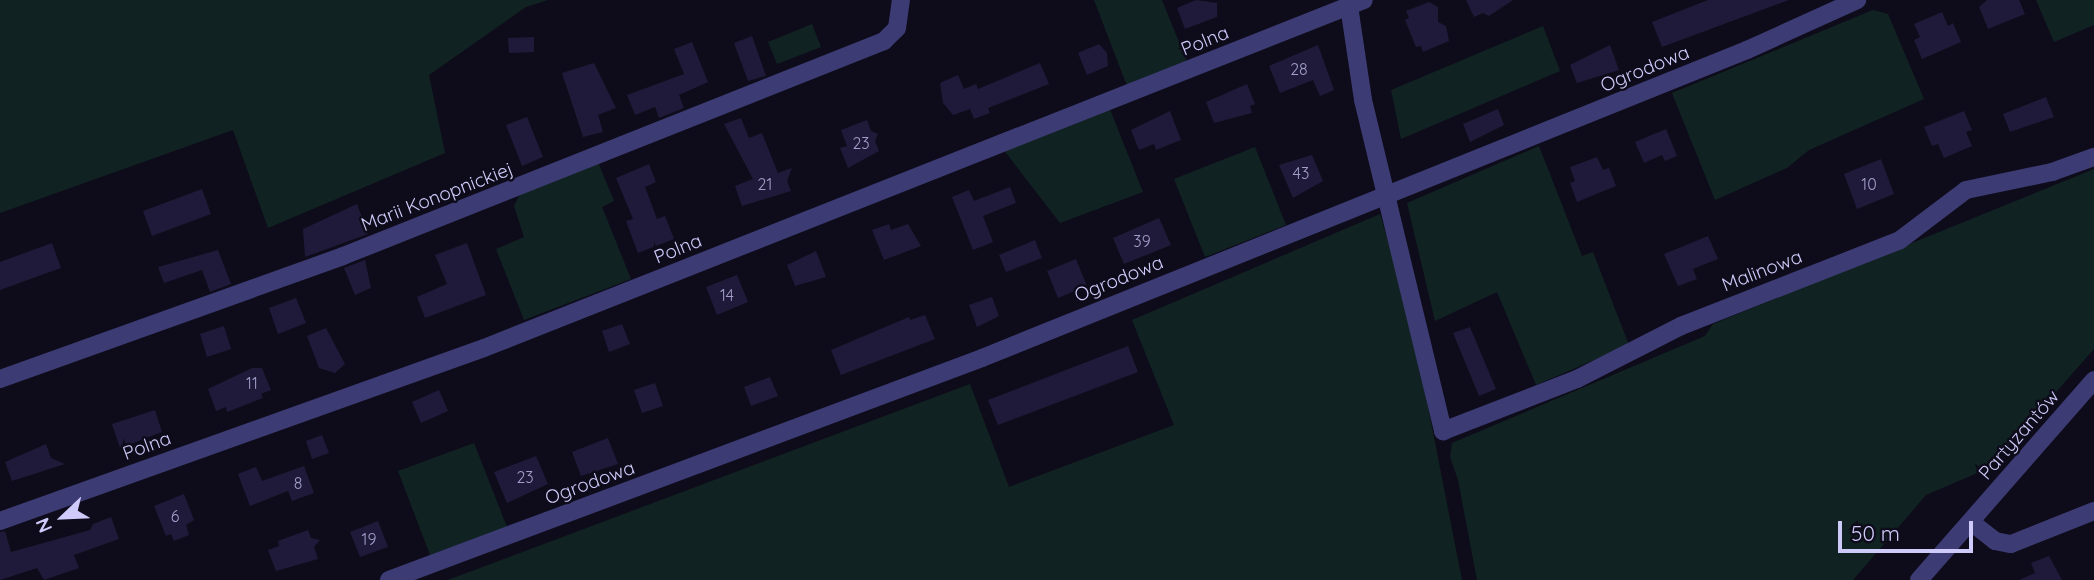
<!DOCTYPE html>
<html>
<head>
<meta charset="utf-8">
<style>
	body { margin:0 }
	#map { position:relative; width:2094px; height:580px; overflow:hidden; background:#0e0c1a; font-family:Quicksand,sans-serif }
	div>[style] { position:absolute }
	.green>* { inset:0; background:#102322 }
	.building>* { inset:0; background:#1f1a39 }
	.minor>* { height:18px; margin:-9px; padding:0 9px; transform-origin:9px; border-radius:9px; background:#3c3b74 }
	span { translate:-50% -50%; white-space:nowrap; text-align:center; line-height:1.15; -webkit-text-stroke:5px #0e0c1a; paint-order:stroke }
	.number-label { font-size:16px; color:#a29eca }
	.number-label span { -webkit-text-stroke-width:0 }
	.street-label { font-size:19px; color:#cecafa }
	.north { position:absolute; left:28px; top:482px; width:70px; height:70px; -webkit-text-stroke:5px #0e0c1a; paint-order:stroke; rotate:247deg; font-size:19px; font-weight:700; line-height:28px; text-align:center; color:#cecafa }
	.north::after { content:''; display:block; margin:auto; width:24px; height:32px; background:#cecafa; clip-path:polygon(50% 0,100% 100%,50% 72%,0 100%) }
	.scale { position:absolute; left:1838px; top:521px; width:135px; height:32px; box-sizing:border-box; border:4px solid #cecafa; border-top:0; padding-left:9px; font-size:21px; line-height:24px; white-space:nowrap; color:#cecafa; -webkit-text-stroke:5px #0e0c1a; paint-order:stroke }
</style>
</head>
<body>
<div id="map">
	<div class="green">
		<div style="clip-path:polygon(0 0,548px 0,526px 7px,429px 75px,445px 153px,268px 228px,233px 130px,0 213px)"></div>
		<div style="clip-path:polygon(1094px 0,1162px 0,1187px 62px,1127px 86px)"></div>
		<div style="clip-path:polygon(2036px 0,2094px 0,2094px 25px,2054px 42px)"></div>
		<div style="clip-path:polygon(1873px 10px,1888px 14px,1924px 99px,1809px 150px,1787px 168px,1715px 200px,1672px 93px)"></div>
		<div style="clip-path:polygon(812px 24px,821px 47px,777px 64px,768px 42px)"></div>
		<div style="clip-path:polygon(1543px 26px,1560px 71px,1401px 139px,1391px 90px)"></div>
		<div style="clip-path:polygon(1109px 107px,1143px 192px,1060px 223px,1003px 149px)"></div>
		<div style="clip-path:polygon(1539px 146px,1582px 256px,1593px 252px,1629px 345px,1536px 385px,1497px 292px,1435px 321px,1407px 203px)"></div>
		<div style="clip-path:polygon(1255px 147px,1286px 225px,1205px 257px,1174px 179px)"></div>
		<div style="clip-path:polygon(598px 162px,614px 201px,602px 207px,631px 279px,524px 320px,496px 249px,524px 237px,514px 206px,520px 194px)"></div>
		<div style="clip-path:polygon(2094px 169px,2094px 349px,1989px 468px,1926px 495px,1853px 580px,1477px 580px,1458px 480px,1450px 457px,1452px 443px,1705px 336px,1713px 324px)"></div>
		<div style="clip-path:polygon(1380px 214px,1410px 315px,1462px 580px,448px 580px,970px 384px,1009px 487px,1174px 425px,1132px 320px)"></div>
		<div style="clip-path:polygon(474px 443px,507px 527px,430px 555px,398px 471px)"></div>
	</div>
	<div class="building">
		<div style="clip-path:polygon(1196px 0,1217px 3px,1217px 17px,1185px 29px,1177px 8px)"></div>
		<div style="clip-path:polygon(1466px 0,1513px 0,1489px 16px,1483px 13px,1474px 17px)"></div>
		<div style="clip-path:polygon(1708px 0,1789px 0,1662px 47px,1652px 22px)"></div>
		<div style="clip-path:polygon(1987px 0,2019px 0,2025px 14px,1988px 29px,1979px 7px)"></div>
		<div style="clip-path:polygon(1429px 2px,1438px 7px,1438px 22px,1446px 26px,1449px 41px,1423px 52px,1421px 46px,1416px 47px,1405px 20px,1409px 18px,1406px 11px)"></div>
		<div style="clip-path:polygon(1942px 12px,1948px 26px,1953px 23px,1961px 42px,1922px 59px,1914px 40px,1920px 37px,1914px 24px)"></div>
		<div style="clip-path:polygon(752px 36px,766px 76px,748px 81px,734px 43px)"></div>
		<div style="clip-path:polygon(534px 37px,534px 52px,509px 53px,508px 38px)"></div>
		<div style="clip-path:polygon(692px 42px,708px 82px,679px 95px,684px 108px,659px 118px,655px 107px,635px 115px,627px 95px,684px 74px,674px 49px)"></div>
		<div style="clip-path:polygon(1099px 44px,1107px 53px,1108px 66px,1087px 75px,1078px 53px)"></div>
		<div style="clip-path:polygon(1318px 45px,1334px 90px,1320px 96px,1313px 80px,1280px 93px,1269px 66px)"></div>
		<div style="clip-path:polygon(1610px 45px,1619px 70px,1577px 83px,1570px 65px)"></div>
		<div style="clip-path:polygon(594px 63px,616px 108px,598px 115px,603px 132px,583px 137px,562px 73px)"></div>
		<div style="clip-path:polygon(1040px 63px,1049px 84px,988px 108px,990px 113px,974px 119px,970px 109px,953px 115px,943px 103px,940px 83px,958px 75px,964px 89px,976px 84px,978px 89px)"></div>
		<div style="clip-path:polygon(1247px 84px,1255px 104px,1250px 106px,1252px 113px,1214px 123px,1206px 102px)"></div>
		<div style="clip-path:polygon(2046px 97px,2054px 117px,2010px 132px,2003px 114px)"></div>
		<div style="clip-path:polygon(1498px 109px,1504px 125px,1470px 142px,1463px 124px)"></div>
		<div style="clip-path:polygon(1170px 111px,1181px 140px,1156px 150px,1154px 144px,1139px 150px,1131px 130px)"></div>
		<div style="clip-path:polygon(1964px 111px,1972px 130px,1966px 132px,1972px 146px,1944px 158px,1938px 144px,1932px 146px,1924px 127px)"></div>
		<div style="clip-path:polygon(527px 117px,543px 157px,522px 166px,506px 125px)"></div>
		<div style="clip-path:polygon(741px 118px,749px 138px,762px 133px,778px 173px,792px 168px,787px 181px,791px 191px,742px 206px,735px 186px,753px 179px,724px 124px)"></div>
		<div style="clip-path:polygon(867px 120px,871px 131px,878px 134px,875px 141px,879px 151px,848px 168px,840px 148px,847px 146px,841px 130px)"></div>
		<div style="clip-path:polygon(1666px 129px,1677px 156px,1665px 161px,1662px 155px,1644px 163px,1635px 142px)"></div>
		<div style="clip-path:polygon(1312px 155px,1323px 181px,1293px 198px,1279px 165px)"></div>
		<div style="clip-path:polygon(1597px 157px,1603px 170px,1609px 168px,1616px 186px,1577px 202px,1570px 183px,1575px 181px,1570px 167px)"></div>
		<div style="clip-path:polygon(1881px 159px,1894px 194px,1857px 209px,1844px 174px)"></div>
		<div style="clip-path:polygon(649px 164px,656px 182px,645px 187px,657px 219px,665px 216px,674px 239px,638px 253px,626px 221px,633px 219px,616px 178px)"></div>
		<div style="clip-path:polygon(1010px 187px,1016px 203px,983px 216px,993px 242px,973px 250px,952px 197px,969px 190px,974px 201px)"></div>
		<div style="clip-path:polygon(202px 189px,211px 214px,152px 236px,143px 211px)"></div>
		<div style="clip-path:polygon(357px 204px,368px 234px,305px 257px,303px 229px)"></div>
		<div style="clip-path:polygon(1159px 218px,1171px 245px,1124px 264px,1113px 238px)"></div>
		<div style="clip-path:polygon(889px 224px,891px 230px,908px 224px,921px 246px,884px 260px,872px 230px)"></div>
		<div style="clip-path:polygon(1708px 236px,1718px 259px,1693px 269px,1697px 279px,1678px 286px,1664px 254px)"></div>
		<div style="clip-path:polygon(1035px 240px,1042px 258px,1006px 272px,999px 255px)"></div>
		<div style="clip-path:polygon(52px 243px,61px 268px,0 290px,0 262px)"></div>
		<div style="clip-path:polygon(467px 243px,486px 295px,425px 318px,417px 297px,447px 284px,435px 255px)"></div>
		<div style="clip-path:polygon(218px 250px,231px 284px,210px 292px,202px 270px,164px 283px,158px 267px)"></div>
		<div style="clip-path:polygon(816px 251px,826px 277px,795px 286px,787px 265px)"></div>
		<div style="clip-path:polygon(1076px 259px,1087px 286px,1058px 298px,1047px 271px)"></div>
		<div style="clip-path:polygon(365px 260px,371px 288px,355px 295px,344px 268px)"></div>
		<div style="clip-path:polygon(737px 275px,748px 302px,717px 315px,706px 287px)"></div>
		<div style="clip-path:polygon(992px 297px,999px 316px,977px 327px,969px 305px)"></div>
		<div style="clip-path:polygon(296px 298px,306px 323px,278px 334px,269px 308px)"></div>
		<div style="clip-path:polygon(925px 315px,935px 339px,841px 375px,831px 350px,909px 317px,910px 320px)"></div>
		<div style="clip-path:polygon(622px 324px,630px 344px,609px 352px,602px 331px)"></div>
		<div style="clip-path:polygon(224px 326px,231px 349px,207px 357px,200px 334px)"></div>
		<div style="clip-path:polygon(1470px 327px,1496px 389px,1479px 396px,1453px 333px)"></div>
		<div style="clip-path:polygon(326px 328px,345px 364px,335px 373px,319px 368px,307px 336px)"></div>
		<div style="clip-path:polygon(1128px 346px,1138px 372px,998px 425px,988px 400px)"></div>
		<div style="clip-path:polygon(252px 368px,262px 368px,271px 390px,261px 394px,263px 398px,227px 412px,226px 407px,216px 411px,208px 389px)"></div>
		<div style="clip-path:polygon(770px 377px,778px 396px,751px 406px,744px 387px)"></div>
		<div style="clip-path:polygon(655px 383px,663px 406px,642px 413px,634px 390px)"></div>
		<div style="clip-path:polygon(439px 390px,448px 411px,421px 423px,412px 402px)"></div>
		<div style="clip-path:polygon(155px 410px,162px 432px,120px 448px,112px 424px)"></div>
		<div style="clip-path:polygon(322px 435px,329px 453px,312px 459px,306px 441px)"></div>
		<div style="clip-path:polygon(608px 438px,618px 464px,581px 476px,572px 452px)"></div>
		<div style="clip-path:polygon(46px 444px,51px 458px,65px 464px,12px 481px,5px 462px)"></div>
		<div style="clip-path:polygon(536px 456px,548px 484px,507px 503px,494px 472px)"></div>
		<div style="clip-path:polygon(304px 466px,314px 493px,292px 501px,288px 491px,250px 506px,238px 474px,256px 467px,262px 481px)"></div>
		<div style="clip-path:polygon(184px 494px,194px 520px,186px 525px,189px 535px,174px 541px,171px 534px,166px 536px,154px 506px)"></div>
		<div style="clip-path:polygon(111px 517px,119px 539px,74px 555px,79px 568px,44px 580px,37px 568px,0 580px,0 532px,5px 531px,11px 552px,90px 530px,93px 524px)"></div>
		<div style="clip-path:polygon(378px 521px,388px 547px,360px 557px,350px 532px)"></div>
		<div style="clip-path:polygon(308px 530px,311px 538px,320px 540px,314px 547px,318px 559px,276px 571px,268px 550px,279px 546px,278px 541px)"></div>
		<div style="clip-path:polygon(2049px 556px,2062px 580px,2019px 580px,2035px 573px,2031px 563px)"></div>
	</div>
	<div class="minor">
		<div style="left:1349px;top:6px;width:95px;rotate:81.5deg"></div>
		<div style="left:1363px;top:100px;width:341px;rotate:76.4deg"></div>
		<div style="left:1443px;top:431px;width:144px;rotate:-21.2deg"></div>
		<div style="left:1577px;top:379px;width:117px;rotate:-27deg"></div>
		<div style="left:1681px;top:326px;width:235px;rotate:-21.4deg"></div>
		<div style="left:1900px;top:240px;width:83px;rotate:-37.1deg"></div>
		<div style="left:1966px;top:190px;width:88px;rotate:-11.8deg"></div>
		<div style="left:2052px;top:172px;width:45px;rotate:-19.7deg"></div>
		<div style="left:0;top:379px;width:364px;rotate:-19.7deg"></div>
		<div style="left:343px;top:256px;width:582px;rotate:-21.67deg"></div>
		<div style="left:884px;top:41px;width:18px;rotate:-45deg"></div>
		<div style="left:897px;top:28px;width:28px;rotate:-82deg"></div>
		<div style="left:0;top:521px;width:514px;rotate:-19.67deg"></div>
		<div style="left:484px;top:348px;width:946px;rotate:-21.58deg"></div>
		<div style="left:1971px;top:522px;width:31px;rotate:38deg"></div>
		<div style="left:1995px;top:541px;width:16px;rotate:11deg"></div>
		<div style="left:2011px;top:544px;width:89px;rotate:-21.7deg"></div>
		<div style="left:389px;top:580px;width:633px;rotate:-20.52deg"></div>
		<div style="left:982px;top:358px;width:825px;rotate:-21.93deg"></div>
		<div style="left:1747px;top:50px;width:121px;rotate:-24.4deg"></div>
		<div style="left:1919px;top:580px;width:266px;rotate:-48.8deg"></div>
	</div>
	<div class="number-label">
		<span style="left:1299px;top:69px">28</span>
		<span style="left:861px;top:143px">23</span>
		<span style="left:1301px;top:173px">43</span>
		<span style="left:765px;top:184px">21</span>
		<span style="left:1869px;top:184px">10</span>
		<span style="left:1142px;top:241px">39</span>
		<span style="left:727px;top:295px">14</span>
		<span style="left:252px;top:383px">11</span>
		<span style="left:525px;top:477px">23</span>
		<span style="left:298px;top:483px">8</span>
		<span style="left:175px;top:516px">6</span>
		<span style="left:369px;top:539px">19</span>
	</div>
	<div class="street-label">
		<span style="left:1205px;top:41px;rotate:-22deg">Polna</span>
		<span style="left:1645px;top:69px;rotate:-22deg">Ogrodowa</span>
		<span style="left:437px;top:197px;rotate:-21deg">Marii Konopnickiej</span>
		<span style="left:678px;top:249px;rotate:-22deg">Polna</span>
		<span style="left:1762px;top:271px;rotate:-21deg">Malinowa</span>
		<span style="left:1119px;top:279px;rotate:-22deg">Ogrodowa</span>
		<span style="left:2019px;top:435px;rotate:-49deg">Partyzantów</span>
		<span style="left:147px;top:446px;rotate:-20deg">Polna</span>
		<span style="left:590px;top:483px;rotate:-20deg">Ogrodowa</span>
	</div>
	<div class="north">N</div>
	<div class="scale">50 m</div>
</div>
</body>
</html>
